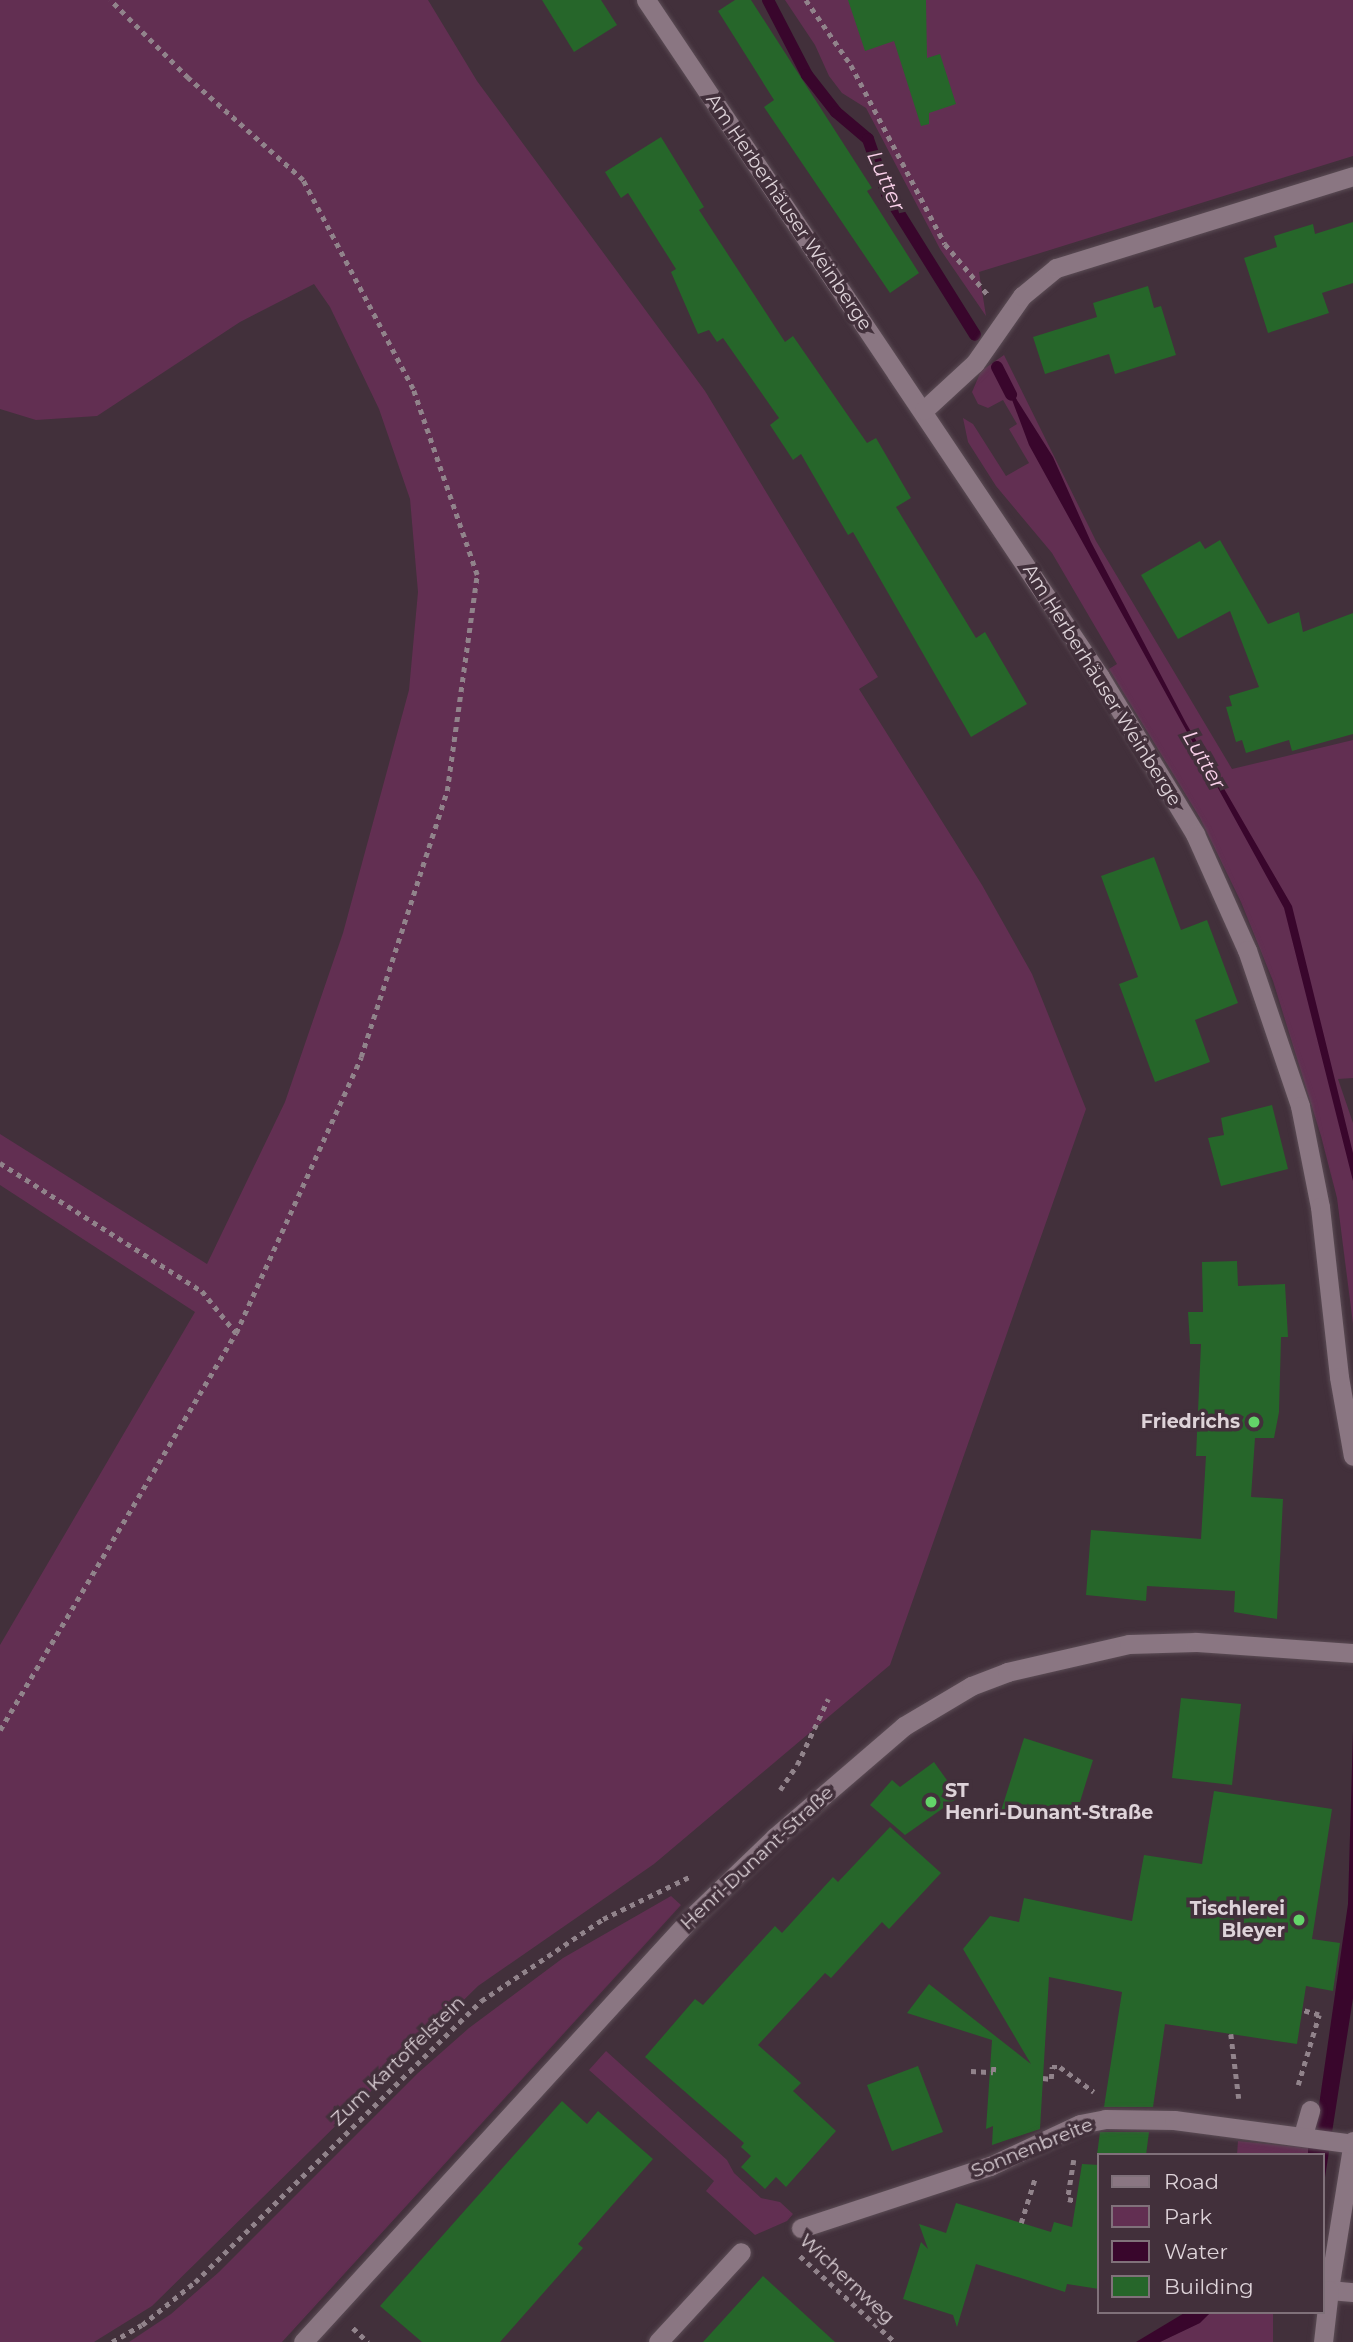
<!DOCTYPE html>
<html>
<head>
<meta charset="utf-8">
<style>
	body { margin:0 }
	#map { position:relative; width:1353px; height:2342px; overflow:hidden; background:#42303b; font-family:Montserrat,sans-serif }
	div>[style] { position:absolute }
	.green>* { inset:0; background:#622f52 }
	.water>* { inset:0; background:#39062c }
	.stream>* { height:12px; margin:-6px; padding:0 6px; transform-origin:6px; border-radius:6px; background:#39062c }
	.building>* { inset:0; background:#26662a }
	.path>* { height:4.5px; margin-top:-2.25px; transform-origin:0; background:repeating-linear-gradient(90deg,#91838b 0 5px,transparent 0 10px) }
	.roads { filter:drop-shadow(0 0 2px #5b4c55) drop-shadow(0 0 2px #5b4c55) }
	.service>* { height:19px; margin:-9.5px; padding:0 9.5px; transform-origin:9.5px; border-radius:9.5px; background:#8a7682 }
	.minor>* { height:19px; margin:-9.5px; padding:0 9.5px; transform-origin:9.5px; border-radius:9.5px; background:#8a7682 }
	.tertiary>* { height:19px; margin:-9.5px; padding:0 9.5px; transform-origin:9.5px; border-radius:9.5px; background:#8a7682 }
	.dots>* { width:19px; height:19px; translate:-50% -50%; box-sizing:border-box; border:4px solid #42303b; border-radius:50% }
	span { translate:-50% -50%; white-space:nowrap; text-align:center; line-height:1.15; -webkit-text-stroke:7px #42303b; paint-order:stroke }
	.street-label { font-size:19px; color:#ded3d9 }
	.poi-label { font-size:19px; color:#ded3d9; font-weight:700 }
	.right { translate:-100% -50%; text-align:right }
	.left { translate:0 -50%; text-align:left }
	.water-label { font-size:21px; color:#fbd2eb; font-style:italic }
	.legend { position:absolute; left:1097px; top:2153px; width:228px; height:161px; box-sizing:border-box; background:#42303b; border:2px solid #80717a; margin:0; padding:9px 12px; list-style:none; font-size:21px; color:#ded3d9 }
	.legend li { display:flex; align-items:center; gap:14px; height:35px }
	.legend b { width:35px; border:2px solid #80717a }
</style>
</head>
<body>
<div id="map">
	<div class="green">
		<div style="clip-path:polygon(0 0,428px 0,477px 81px,705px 391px,878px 677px,859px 689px,982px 885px,1032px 974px,1086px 1109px,890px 1665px,654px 1864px,478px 1986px,152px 2306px,94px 2342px,0 2342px,0 1645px,195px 1312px,0 1185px,0 1134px,207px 1264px,285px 1102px,343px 933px,409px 690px,418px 592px,410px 499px,379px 409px,330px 307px,314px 284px,240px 322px,97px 416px,36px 420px,0 409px)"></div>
		<div style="clip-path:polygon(785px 0,1353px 0,1353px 156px,979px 272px,986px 316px,940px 249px,866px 108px,842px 93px,829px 76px,815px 45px)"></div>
		<div style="clip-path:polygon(1004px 355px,1096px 541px,1232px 769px,1353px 740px,1353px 1078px,1338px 1079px,1353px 1123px,1353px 1324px,1337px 1198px,1321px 1136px,1273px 981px,1241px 902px,1200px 818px,1109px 669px,1117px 664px,1052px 553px,996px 486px,968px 442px,963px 418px,973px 424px,1006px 476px,1029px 463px,1009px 429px,1017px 424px,1003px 400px,988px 408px,978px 404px,972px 392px,981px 371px)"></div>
		<div style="clip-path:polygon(671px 1896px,681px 1905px,282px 2342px,129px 2342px,171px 2314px,219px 2272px,418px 2073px,469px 2028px,563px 1958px)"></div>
		<div style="clip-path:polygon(606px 2051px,727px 2160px,734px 2173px,761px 2198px,780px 2202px,793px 2214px,787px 2221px,755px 2235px,706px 2191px,714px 2181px,589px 2070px)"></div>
		<div style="clip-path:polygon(1238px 2141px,1308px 2148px,1308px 2155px,1237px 2155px)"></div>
		<div style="clip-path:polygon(1211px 2312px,1273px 2312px,1273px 2342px,1160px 2342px,1199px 2323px)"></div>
	</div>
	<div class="water">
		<div style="clip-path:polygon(1005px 381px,1053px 457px,1091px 542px,1186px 723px,1292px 906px,1353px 1153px,1353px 1181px,1284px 908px,1029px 445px)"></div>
		<div style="clip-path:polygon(1353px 1731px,1353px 1998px,1323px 2190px,1323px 2155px,1308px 2155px,1308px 2148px,1317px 2119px,1348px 1904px)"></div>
		<div style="clip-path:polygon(1186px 2312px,1211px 2312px,1200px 2323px,1160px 2342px,1136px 2342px)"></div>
	</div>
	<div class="stream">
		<div style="left:768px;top:0;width:85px;rotate:62.5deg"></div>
		<div style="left:807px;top:75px;width:47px;rotate:51.9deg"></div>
		<div style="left:836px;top:112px;width:42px;rotate:40.2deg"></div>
		<div style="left:868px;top:139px;width:58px;rotate:70.9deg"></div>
		<div style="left:887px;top:194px;width:166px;rotate:58deg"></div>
		<div style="left:997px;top:367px;width:31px;rotate:63deg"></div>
	</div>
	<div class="building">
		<div style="clip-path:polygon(542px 0,601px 0,617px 25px,574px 52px)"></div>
		<div style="clip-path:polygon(735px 0,751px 0,872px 188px,867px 191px,919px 273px,890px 293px,764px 107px,774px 100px,718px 11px)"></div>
		<div style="clip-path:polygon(848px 0,926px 0,927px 58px,940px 54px,956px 104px,929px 113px,929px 124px,921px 126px,894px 41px,865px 51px)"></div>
		<div style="clip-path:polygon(661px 137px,704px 207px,699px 210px,785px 342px,793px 336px,867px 443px,876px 438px,911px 498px,896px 507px,976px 638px,985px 632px,1027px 704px,971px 737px,853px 532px,848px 535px,801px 454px,793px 460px,770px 425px,779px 418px,723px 338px,717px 342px,709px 330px,698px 334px,671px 272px,676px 269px,628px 193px,621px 198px,605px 172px)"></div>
		<div style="clip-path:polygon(1353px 222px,1353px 283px,1322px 293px,1329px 313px,1268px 333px,1244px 258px,1277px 247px,1274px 236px,1313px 224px,1315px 234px)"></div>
		<div style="clip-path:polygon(1148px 286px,1154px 308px,1161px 306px,1176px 355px,1115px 374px,1109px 354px,1045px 374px,1033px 337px,1097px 317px,1093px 303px)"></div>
		<div style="clip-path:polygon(1220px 540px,1268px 624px,1299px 612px,1303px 632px,1353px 613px,1353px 734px,1292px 751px,1289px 740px,1246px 753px,1242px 740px,1236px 742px,1226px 707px,1232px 706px,1229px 696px,1259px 687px,1230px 611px,1178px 639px,1141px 575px,1200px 541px,1205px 549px)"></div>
		<div style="clip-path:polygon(1154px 857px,1181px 930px,1207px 920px,1238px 1003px,1195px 1020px,1210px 1062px,1155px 1082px,1119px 984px,1138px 977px,1101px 876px)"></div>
		<div style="clip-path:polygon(1272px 1105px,1288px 1169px,1221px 1186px,1208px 1138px,1224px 1135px,1221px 1118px)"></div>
		<div style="clip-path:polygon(1237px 1261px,1238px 1286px,1285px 1284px,1288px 1337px,1281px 1337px,1279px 1412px,1274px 1438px,1255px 1438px,1251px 1497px,1283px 1499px,1277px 1619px,1234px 1612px,1235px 1591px,1147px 1586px,1146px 1601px,1086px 1595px,1091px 1530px,1201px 1539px,1206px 1456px,1196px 1456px,1201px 1344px,1190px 1344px,1188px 1312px,1203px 1312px,1202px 1262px)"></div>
		<div style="clip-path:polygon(1181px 1698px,1241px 1704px,1232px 1785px,1172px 1778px)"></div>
		<div style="clip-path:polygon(1024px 1738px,1093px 1760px,1074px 1821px,1042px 1810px,1038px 1822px,1001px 1811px)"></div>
		<div style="clip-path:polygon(934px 1762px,959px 1797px,905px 1835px,870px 1805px,892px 1780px,900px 1787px)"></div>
		<div style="clip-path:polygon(1214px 1791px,1332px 1809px,1312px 1939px,1340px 1943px,1333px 1991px,1306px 1986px,1297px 2044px,1165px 2024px,1153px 2107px,1104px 2107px,1122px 1992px,1049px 1977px,1040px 2129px,992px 2145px,993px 2126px,986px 2129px,992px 2040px,907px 2013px,929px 1984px,1031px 2064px,963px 1949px,990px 1916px,1019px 1922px,1024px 1898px,1132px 1921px,1144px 1855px,1202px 1864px)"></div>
		<div style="clip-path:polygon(890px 1827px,941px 1873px,889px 1929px,882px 1922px,831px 1978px,825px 1973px,758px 2045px,801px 2083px,793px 2091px,836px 2131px,786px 2187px,776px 2177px,765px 2189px,741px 2167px,751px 2156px,741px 2147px,744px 2143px,645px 2057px,695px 1999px,703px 2005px,775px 1926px,782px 1933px,833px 1877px,838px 1882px)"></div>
		<div style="clip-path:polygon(918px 2066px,943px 2132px,892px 2151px,867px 2085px)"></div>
		<div style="clip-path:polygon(562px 2101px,587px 2124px,598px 2111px,653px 2159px,578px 2244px,583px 2248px,500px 2342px,422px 2342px,380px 2306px)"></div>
		<div style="clip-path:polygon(1100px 2132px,1149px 2132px,1146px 2155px,1097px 2155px)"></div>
		<div style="clip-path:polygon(1082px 2164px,1099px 2165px,1099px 2289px,1067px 2284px,1065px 2292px,976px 2264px,957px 2327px,953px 2315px,903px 2299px,921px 2242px,928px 2249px,919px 2224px,946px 2233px,956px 2203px,1051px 2232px,1054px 2222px,1072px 2227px)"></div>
		<div style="clip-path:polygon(763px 2276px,835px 2342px,703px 2342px)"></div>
	</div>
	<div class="path">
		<div style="left:806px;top:0;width:79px;rotate:55.3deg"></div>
		<div style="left:851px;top:65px;width:202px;rotate:62.3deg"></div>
		<div style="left:945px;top:244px;width:68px;rotate:49.8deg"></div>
		<div style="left:0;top:1163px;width:239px;rotate:32.4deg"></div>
		<div style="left:202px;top:1291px;width:54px;rotate:51deg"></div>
		<div style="left:0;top:1730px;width:462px;rotate:-59.3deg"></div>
		<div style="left:236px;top:1333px;width:303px;rotate:-65.6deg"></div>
		<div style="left:361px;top:1057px;width:280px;rotate:-72.1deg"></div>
		<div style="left:447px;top:791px;width:218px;rotate:-82.1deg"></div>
		<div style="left:477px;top:575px;width:197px;rotate:-109deg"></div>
		<div style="left:413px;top:389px;width:236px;rotate:-117.8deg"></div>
		<div style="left:303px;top:180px;width:154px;rotate:-138.4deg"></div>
		<div style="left:188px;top:78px;width:110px;rotate:-135deg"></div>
		<div style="left:780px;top:1790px;width:30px;rotate:-56deg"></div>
		<div style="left:797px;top:1765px;width:73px;rotate:-64.8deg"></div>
		<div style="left:1231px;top:2034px;width:65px;rotate:83deg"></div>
		<div style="left:971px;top:2071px;width:22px;rotate:3deg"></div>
		<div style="left:993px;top:2072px;width:9px;rotate:-84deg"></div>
		<div style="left:1043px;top:2078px;width:8px;rotate:7deg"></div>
		<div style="left:1051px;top:2079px;width:12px;rotate:-85deg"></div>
		<div style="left:1052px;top:2067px;width:8px"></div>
		<div style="left:1060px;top:2067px;width:42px;rotate:36.3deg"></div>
		<div style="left:1298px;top:2085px;width:73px;rotate:-73.3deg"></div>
		<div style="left:1319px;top:2015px;width:18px;rotate:-164deg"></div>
		<div style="left:1074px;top:2160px;width:39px;rotate:99deg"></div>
		<div style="left:1068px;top:2199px;width:8px;rotate:14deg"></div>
		<div style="left:1021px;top:2223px;width:47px;rotate:-72.7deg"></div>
		<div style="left:800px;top:2256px;width:128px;rotate:42.2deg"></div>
		<div style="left:353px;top:2328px;width:21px;rotate:43deg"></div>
		<div style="left:112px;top:2342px;width:34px;rotate:-30deg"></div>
		<div style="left:142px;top:2325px;width:68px;rotate:-39.1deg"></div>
		<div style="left:195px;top:2282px;width:401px;rotate:-44.5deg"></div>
		<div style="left:481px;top:2001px;width:147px;rotate:-33.9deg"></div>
		<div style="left:603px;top:1919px;width:98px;rotate:-26deg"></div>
	</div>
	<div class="roads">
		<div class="service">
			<div style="left:1303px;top:2135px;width:26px;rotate:-74deg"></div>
		</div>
		<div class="minor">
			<div style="left:646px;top:0;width:815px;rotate:56.15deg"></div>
			<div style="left:1100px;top:677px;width:184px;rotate:58.8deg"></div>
			<div style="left:1195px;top:834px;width:127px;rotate:65.9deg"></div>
			<div style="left:1247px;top:950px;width:165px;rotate:71.2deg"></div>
			<div style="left:1300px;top:1106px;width:103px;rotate:78.8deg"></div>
			<div style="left:1320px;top:1207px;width:171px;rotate:83.6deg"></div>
			<div style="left:1339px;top:1377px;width:80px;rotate:80deg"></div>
			<div style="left:924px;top:410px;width:69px;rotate:-42.7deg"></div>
			<div style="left:975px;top:363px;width:82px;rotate:-55deg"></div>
			<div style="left:1022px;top:296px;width:44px;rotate:-39.5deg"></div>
			<div style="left:1056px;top:268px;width:311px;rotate:-17.2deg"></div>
			<div style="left:1353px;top:2141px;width:151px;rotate:99.2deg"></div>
			<div style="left:1329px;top:2290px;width:24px;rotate:5deg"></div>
			<div style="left:801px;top:2228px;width:199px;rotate:-18.2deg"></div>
			<div style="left:990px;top:2166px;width:99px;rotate:-25deg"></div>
			<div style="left:1080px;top:2124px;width:25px;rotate:-11deg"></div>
			<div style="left:1105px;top:2119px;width:69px;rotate:0.8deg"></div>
			<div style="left:1174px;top:2120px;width:181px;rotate:7.6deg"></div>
			<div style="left:303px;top:2342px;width:578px;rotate:-47.53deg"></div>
			<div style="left:693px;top:1916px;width:114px;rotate:-43.9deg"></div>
			<div style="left:775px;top:1837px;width:170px;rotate:-40.7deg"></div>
			<div style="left:904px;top:1726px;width:78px;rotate:-30.8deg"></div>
			<div style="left:971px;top:1686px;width:39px;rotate:-21deg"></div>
			<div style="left:1007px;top:1672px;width:125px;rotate:-12.9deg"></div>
			<div style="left:1129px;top:1644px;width:67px;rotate:-1.7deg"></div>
			<div style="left:1196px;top:1642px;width:157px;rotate:4deg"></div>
			<div style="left:658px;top:2342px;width:122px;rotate:-47.3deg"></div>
		</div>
		<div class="tertiary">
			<div style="left:1323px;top:2342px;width:52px;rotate:-83.4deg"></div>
		</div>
	</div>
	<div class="dots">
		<div style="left:1254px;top:1422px;background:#63d469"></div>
		<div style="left:931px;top:1802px;background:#63d469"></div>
		<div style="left:1299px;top:1920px;background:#63d469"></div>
	</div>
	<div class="street-label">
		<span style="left:789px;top:212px;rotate:56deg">Am Herberhäuser Weinberge</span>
		<span style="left:1102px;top:685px;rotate:58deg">Am Herberhäuser Weinberge</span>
		<span style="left:757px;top:1858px;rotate:-43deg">Henri-Dunant-Straße</span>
		<span style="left:398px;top:2061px;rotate:-44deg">Zum Kartoffelstein</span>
		<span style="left:1032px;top:2148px;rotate:-22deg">Sonnenbreite</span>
		<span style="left:847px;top:2279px;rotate:43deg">Wichernweg</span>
	</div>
	<div class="poi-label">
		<span class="right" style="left:1240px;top:1422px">Friedrichs</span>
		<span class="left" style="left:945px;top:1802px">ST<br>Henri-Dunant-Straße</span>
		<span class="right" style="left:1285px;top:1920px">Tischlerei<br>Bleyer</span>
	</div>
	<div class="water-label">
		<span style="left:886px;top:181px;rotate:66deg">Lutter</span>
		<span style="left:1204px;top:760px;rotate:60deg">Lutter</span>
	</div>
	<ul class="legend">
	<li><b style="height:9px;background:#8a7682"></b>Road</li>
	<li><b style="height:19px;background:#622f52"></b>Park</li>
	<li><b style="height:19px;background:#39062c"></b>Water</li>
	<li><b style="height:19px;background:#26662a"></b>Building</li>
	</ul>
</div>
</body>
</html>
